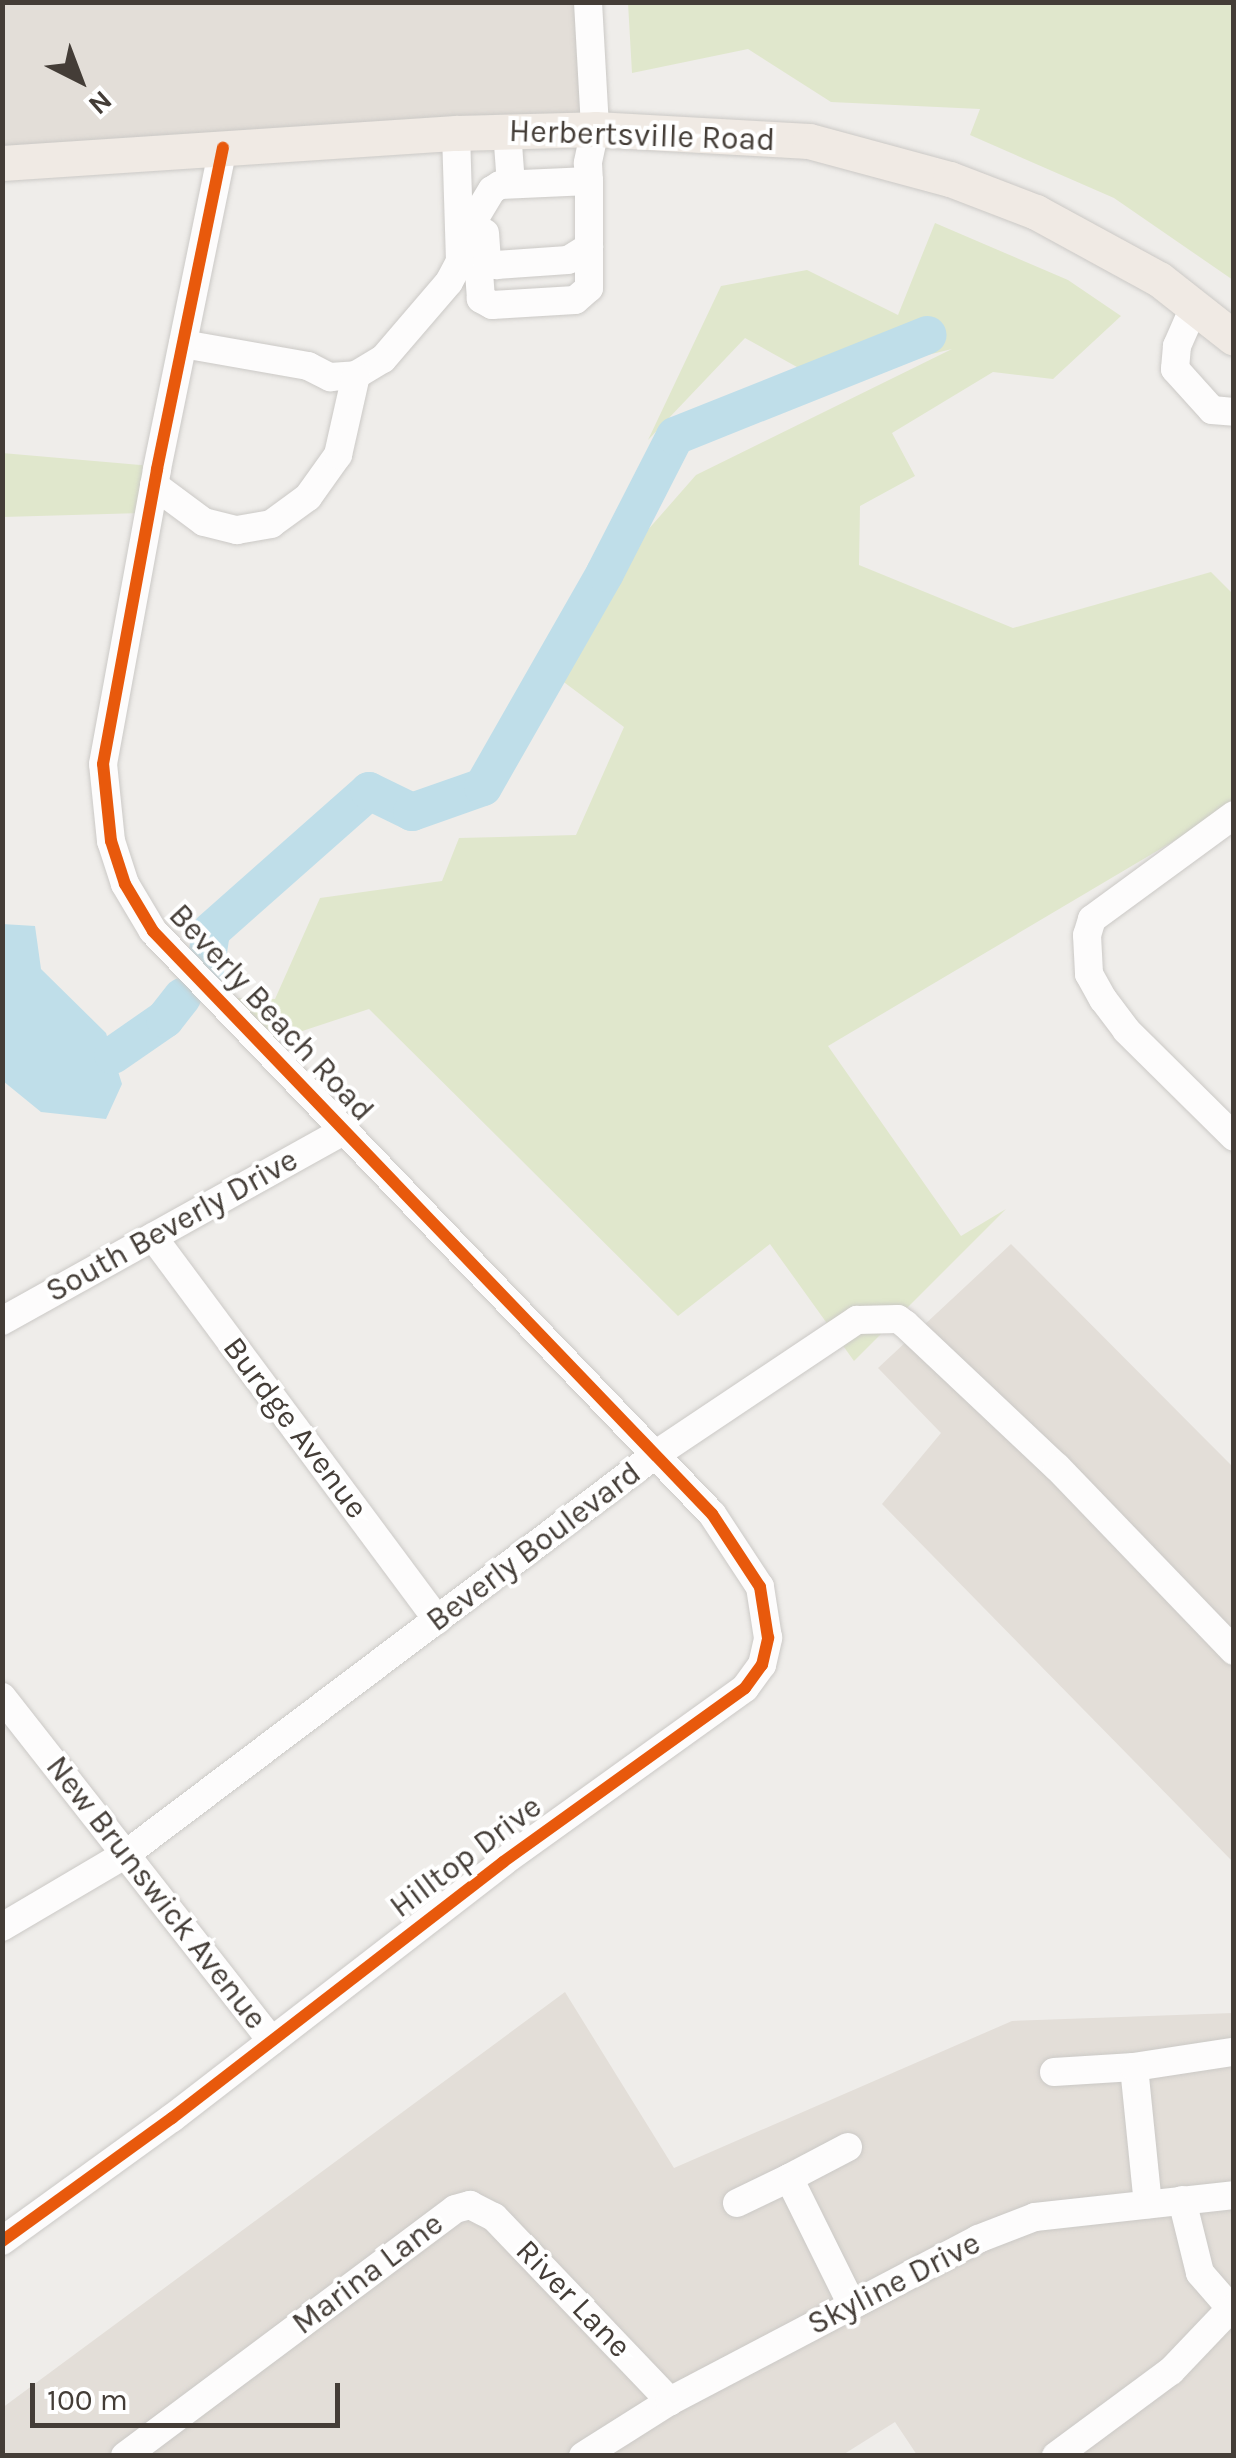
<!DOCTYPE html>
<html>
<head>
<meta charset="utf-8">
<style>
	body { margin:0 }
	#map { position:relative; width:1236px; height:2458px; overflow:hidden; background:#efedea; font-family:Karla,sans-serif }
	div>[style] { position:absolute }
	.residential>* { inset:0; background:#e3ded8 }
	.green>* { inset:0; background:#e0e7cc }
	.water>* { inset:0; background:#bfdee9 }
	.river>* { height:38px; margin:-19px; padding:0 19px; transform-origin:19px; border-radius:19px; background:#bfdee9 }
	.roads { filter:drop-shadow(0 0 2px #cbc9c6) drop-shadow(0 0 2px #cbc9c6) }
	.minor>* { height:28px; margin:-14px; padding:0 14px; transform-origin:14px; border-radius:14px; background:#fdfcfc }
	.major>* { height:35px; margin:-17.5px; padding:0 17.5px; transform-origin:17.5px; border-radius:17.5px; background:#f0eae4 }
	.cycleway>* { height:12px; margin:-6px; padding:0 6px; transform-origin:6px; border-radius:6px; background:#e8590c }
	span { translate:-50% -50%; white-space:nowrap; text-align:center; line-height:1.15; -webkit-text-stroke:8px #fff; paint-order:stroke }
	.street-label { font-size:32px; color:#443d37 }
	.frame { position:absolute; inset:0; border:5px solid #443d37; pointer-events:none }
	.north { position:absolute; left:30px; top:30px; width:100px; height:100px; -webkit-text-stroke:8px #fff; paint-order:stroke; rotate:138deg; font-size:28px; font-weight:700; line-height:40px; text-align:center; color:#443d37 }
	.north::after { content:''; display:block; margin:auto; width:35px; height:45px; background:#443d37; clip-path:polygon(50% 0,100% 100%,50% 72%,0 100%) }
	.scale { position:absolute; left:30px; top:2383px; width:310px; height:45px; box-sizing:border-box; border:5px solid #443d37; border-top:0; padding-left:12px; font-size:30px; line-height:35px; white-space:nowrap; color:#443d37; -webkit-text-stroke:8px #fff; paint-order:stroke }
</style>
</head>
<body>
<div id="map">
	<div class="residential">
		<div style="clip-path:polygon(3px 3px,588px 3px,595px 129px,3px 163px)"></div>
		<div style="clip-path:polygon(1011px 1244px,1233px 1467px,1233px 1862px,882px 1504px,941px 1433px,878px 1368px)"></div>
		<div style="clip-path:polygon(565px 1992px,674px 2168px,1012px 2021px,1233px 2013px,1233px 2455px,917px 2455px,895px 2422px,841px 2456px,3px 2456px,2px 2408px)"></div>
	</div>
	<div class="green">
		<div style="clip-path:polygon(628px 3px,1233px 3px,1233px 280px,1114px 198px,970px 135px,980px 109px,831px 102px,748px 49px,632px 73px)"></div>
		<div style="clip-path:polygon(935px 223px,1068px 280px,1121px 316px,1053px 379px,993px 372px,892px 433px,915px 476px,860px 506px,859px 565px,1013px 628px,1211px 572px,1233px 594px,1233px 806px,828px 1046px,961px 1236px,1006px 1209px,854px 1361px,770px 1244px,678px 1316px,369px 1009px,272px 1041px,232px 998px,275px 999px,320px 898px,442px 881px,459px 838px,576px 835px,624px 727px,553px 674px,639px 540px,696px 475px,952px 349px,822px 381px,745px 338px,648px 440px,721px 286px,807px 270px,898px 315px)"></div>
		<div style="clip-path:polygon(2px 453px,152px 466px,142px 513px,3px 517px)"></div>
	</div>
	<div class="water">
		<div style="clip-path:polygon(2px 924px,35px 926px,41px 969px,106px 1033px,122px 1084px,106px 1119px,41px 1112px,3px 1081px)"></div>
	</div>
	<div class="river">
		<div style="left:205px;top:970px;width:39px;rotate:-81deg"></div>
		<div style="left:211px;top:931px;width:211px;rotate:-41.5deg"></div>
		<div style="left:369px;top:791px;width:48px;rotate:26deg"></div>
		<div style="left:412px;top:812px;width:75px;rotate:-19.4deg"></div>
		<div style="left:483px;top:787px;width:246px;rotate:-60.3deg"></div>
		<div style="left:605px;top:573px;width:154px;rotate:-62.9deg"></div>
		<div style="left:675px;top:436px;width:272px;rotate:-21.8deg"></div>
		<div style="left:113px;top:1055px;width:63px;rotate:-34.7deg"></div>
		<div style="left:165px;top:1019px;width:28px;rotate:-52deg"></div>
	</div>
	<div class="roads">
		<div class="minor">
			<div style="left:588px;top:2px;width:127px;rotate:86.8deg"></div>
			<div style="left:595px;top:129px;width:35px;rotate:102deg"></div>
			<div style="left:588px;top:163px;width:18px;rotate:87deg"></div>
			<div style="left:589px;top:181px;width:107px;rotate:90deg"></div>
			<div style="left:589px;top:288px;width:18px;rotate:139deg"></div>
			<div style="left:575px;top:300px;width:83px;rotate:176.6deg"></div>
			<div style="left:492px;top:305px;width:13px;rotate:-151deg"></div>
			<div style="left:481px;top:299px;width:81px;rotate:-94.2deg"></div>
			<div style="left:475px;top:218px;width:33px;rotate:-59deg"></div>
			<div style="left:492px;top:190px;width:9px;rotate:-32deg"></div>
			<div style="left:500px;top:185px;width:89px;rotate:-2.6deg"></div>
			<div style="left:507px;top:131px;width:53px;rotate:85.7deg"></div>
			<div style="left:485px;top:233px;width:26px;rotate:86deg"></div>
			<div style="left:487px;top:259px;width:11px;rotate:34deg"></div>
			<div style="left:496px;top:265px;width:72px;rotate:-4deg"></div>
			<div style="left:568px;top:260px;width:25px;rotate:-32deg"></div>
			<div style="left:1195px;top:305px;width:45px;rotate:113.7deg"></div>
			<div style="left:1177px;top:346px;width:23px;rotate:95deg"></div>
			<div style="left:1175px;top:369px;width:55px;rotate:47.9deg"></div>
			<div style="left:1212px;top:410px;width:22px;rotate:5deg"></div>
			<div style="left:183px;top:344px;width:127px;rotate:10deg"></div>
			<div style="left:308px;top:366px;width:25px;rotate:27deg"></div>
			<div style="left:330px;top:377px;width:26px;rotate:-4deg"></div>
			<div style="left:356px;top:375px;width:31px;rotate:-31deg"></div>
			<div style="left:383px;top:359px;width:101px;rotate:-49.4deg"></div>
			<div style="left:449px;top:282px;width:24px;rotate:-62deg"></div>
			<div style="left:460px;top:261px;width:128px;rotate:-91.8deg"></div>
			<div style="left:154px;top:485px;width:62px;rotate:36.5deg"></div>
			<div style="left:204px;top:522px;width:34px;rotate:14deg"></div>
			<div style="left:237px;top:530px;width:35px;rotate:-10deg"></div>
			<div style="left:271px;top:524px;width:46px;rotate:-36.1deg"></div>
			<div style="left:308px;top:497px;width:52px;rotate:-54.5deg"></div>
			<div style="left:338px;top:455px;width:82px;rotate:-77.3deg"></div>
			<div style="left:1234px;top:815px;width:176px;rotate:143.8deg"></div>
			<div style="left:1092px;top:919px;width:17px;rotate:107deg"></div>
			<div style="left:1087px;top:935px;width:39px;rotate:87deg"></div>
			<div style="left:1089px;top:974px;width:29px;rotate:61deg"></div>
			<div style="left:1103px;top:999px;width:39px;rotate:53deg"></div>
			<div style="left:1126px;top:1030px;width:152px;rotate:44.7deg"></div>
			<div style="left:153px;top:1237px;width:477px;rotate:53.4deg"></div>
			<div style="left:2px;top:1321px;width:390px;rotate:-29.1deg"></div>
			<div style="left:2px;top:1697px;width:437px;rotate:51.9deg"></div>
			<div style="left:2px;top:1927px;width:144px;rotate:-30.5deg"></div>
			<div style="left:126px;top:1854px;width:663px;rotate:-37.03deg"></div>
			<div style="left:655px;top:1455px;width:243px;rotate:-33.8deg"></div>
			<div style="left:857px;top:1320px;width:41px;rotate:-1.4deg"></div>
			<div style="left:898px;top:1319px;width:9px;rotate:36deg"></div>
			<div style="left:905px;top:1324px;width:209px;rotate:43.3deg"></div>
			<div style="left:1057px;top:1467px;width:255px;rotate:46.1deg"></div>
			<div style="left:1134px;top:2067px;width:138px;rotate:84.2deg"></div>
			<div style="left:1054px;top:2072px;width:80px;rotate:-3.6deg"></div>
			<div style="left:1134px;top:2067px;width:99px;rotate:-8.7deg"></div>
			<div style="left:848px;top:2147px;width:67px;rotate:152.3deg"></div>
			<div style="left:789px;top:2178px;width:142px;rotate:63.6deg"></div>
			<div style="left:1182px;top:2200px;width:75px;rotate:76.1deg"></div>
			<div style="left:1200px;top:2273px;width:52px;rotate:48.9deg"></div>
			<div style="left:737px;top:2203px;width:58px;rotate:-25.7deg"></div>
			<div style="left:2px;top:2241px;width:210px;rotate:-35.9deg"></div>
			<div style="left:172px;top:2118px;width:418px;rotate:-37.7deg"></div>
			<div style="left:503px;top:1862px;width:298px;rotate:-35.7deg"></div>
			<div style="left:745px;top:1688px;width:29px;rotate:-54deg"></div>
			<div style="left:762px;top:1665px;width:28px;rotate:-77deg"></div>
			<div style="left:768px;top:1638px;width:52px;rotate:-98.9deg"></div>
			<div style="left:760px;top:1587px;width:87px;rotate:-123.3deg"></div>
			<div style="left:712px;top:1514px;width:808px;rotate:-133.8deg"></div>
			<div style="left:153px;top:931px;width:55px;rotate:-120.8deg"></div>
			<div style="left:125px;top:884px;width:45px;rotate:-108deg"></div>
			<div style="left:111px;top:841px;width:77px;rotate:-95.9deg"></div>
			<div style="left:103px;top:764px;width:300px;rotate:-79.6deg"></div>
			<div style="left:157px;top:469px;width:328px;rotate:-78.4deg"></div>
			<div style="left:125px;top:2456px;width:412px;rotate:-36.8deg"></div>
			<div style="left:455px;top:2209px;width:16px;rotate:-15deg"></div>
			<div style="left:470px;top:2205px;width:27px;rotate:27deg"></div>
			<div style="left:494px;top:2217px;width:255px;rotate:46.3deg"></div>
			<div style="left:583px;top:2456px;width:103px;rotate:-32.3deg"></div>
			<div style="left:670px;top:2401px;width:348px;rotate:-27.7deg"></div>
			<div style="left:978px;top:2239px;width:61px;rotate:-21.1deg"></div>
			<div style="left:1035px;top:2217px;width:200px;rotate:-6.3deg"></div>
			<div style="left:1056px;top:2456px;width:143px;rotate:-36.5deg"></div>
			<div style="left:1171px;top:2371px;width:84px;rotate:-46.4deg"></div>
		</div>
		<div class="major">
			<div style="left:2px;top:163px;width:455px;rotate:-3.8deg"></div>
			<div style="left:456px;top:133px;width:139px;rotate:-1.6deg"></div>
			<div style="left:595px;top:129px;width:214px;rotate:3.2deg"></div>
			<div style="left:809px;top:141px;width:146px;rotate:15.1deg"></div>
			<div style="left:950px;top:179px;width:92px;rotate:21deg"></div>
			<div style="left:1036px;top:212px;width:140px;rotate:28.6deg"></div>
			<div style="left:1159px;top:279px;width:95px;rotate:38.2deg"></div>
		</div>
	</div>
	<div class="cycleway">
		<div style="left:2px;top:2241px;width:210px;rotate:-35.9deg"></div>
		<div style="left:172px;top:2118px;width:418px;rotate:-37.7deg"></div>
		<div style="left:503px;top:1862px;width:298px;rotate:-35.7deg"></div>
		<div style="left:745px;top:1688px;width:29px;rotate:-54deg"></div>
		<div style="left:762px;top:1665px;width:28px;rotate:-77deg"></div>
		<div style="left:768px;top:1638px;width:52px;rotate:-98.9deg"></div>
		<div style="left:760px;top:1587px;width:87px;rotate:-123.3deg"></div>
		<div style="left:712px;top:1514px;width:808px;rotate:-133.8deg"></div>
		<div style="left:153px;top:931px;width:55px;rotate:-120.8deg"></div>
		<div style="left:125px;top:884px;width:45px;rotate:-108deg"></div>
		<div style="left:111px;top:841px;width:77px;rotate:-95.9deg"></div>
		<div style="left:103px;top:764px;width:300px;rotate:-79.6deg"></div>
		<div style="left:157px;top:469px;width:328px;rotate:-78.4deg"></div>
	</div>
	<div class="street-label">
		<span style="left:642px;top:136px;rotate:2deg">Herbertsville Road</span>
		<span style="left:271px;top:1013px;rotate:47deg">Beverly Beach Road</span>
		<span style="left:172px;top:1226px;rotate:-29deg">South Beverly Drive</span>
		<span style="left:295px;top:1428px;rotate:53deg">Burdge Avenue</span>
		<span style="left:534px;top:1547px;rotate:-37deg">Beverly Boulevard</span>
		<span style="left:466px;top:1857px;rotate:-37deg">Hilltop Drive</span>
		<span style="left:156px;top:1893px;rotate:52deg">New Brunswick Avenue</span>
		<span style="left:368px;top:2274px;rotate:-37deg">Marina Lane</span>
		<span style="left:894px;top:2284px;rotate:-27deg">Skyline Drive</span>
		<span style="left:573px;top:2299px;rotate:46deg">River Lane</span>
	</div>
	<div class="frame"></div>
	<div class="north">N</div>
	<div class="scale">100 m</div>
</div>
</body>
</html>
